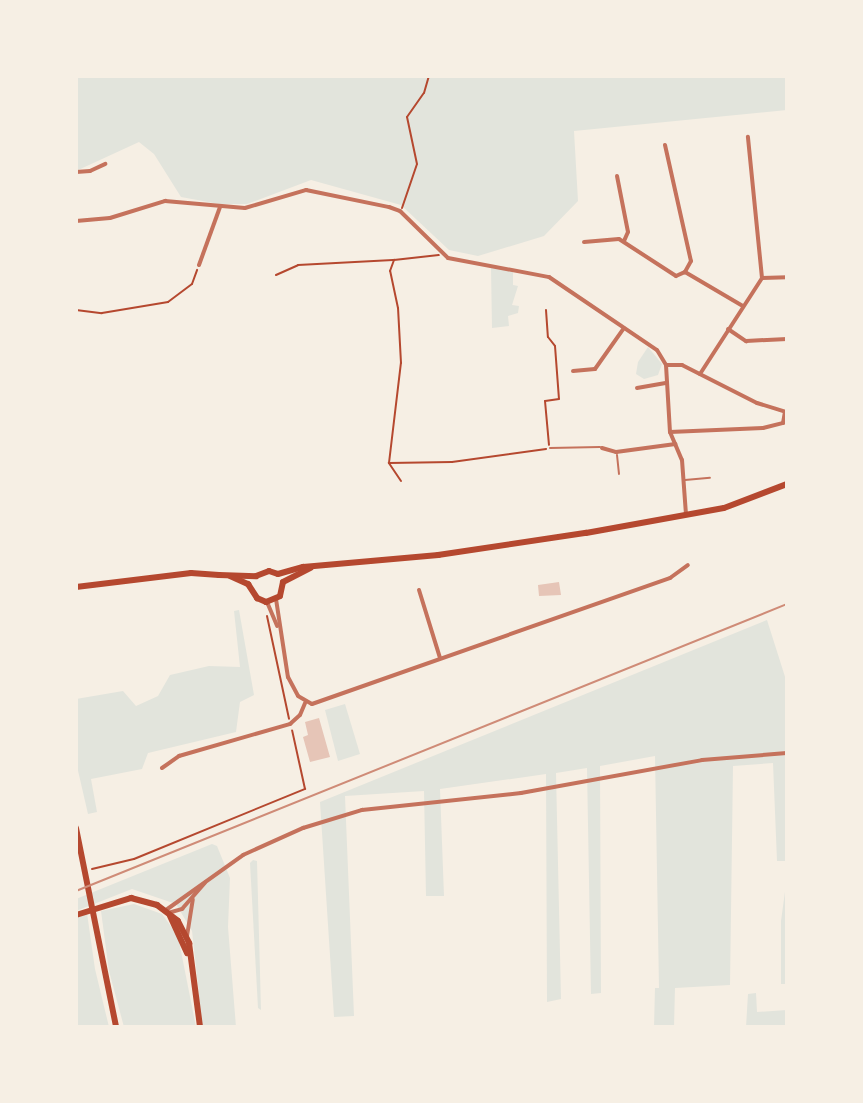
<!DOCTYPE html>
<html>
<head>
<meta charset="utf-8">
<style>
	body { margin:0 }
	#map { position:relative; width:863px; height:1103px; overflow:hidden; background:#f6efe4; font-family:"Titillium Web",sans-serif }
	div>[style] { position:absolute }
	.green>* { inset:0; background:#e2e4dc }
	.building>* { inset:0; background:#e6c5b7 }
	.path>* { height:2px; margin:-1px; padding:0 1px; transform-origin:1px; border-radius:1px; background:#b5482f }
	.service>* { height:2px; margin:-1px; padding:0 1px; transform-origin:1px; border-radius:1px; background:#c5725c }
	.minor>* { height:4px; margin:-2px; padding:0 2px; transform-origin:2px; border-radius:2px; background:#c5725c }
	.secondary>* { height:6px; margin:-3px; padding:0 3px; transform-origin:3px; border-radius:3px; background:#b5482f }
	.primary>* { height:6px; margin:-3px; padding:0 3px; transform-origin:3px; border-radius:3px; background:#b5482f }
	.rail>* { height:2px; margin:-1px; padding:0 1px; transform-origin:1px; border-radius:1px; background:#cf8b77 }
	span { translate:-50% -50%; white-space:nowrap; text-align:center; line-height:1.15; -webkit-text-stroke:6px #f6efe4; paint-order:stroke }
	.frame { position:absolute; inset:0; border:78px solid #f6efe4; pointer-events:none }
</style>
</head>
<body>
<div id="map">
	<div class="green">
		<div style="clip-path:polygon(76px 76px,787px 76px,787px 110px,574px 131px,578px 201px,544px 236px,478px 256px,449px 250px,401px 205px,311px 180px,247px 204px,219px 204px,181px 197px,154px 154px,139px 142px,76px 171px)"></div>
		<div style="clip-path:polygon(491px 268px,513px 270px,513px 285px,518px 286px,512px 305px,519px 306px,518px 313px,508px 316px,509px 326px,492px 328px)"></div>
		<div style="clip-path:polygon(648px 347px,662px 364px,658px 375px,644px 379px,636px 374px,638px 362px)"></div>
		<div style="clip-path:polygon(239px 610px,254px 695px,240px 702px,236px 732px,148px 753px,142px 769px,91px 779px,97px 812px,88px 814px,76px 762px,76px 699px,123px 691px,136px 706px,158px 696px,170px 675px,209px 666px,240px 667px,234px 611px)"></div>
		<div style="clip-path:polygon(767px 620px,787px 683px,787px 861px,777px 861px,773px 763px,733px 766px,730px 985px,675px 988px,674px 1027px,654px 1027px,655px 988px,659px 988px,655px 756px,600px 766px,601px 993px,591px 994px,587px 768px,556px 773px,561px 999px,547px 1002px,546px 774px,440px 789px,444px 896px,426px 896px,424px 791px,345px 796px,354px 1016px,334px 1017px,320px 802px)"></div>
		<div style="clip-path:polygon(345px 704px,360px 754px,338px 761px,325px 710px)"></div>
		<div style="clip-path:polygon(212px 844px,217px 846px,230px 878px,228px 927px,236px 1027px,199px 1027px,199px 994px,192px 931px,176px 904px,132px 889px,76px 911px,76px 899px)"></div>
		<div style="clip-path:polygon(253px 860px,257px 861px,261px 1010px,258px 1008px,250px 863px)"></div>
		<div style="clip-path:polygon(787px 877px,787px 984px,781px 984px,781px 921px)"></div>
		<div style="clip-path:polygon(134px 904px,162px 914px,178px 936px,196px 1027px,124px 1027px,109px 971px,101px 911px)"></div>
		<div style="clip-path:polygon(87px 913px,95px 969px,109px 1027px,76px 1027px,76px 916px)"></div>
		<div style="clip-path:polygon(756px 993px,757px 1012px,787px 1010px,787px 1027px,746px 1027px,748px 994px)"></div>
	</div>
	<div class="building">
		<div style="clip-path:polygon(559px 582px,561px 595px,539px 596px,538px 585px)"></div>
		<div style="clip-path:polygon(319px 718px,330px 757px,310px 762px,303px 737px,308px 735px,305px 722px)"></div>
	</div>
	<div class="path">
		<div style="left:402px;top:208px;width:46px;rotate:-71.2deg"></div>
		<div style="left:417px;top:164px;width:48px;rotate:-102deg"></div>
		<div style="left:407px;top:117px;width:29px;rotate:-55deg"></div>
		<div style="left:424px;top:93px;width:18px;rotate:-74deg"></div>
		<div style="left:276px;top:275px;width:24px;rotate:-24deg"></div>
		<div style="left:298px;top:265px;width:95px;rotate:-3deg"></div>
		<div style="left:76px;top:310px;width:26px;rotate:7deg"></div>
		<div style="left:102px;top:313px;width:67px;rotate:-9.5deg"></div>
		<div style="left:168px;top:302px;width:30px;rotate:-37deg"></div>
		<div style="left:192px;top:284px;width:15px;rotate:-70deg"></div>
		<div style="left:546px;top:310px;width:27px;rotate:86deg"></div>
		<div style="left:548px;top:337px;width:11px;rotate:52deg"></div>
		<div style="left:555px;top:346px;width:53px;rotate:85.7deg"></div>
		<div style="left:559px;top:399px;width:14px;rotate:172deg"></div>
		<div style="left:545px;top:401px;width:44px;rotate:84.8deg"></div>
		<div style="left:389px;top:463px;width:63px;rotate:-0.9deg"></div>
		<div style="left:452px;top:462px;width:95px;rotate:-7.9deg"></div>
		<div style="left:401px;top:481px;width:22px;rotate:-124deg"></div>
		<div style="left:389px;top:463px;width:101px;rotate:-83.2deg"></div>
		<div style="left:401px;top:363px;width:55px;rotate:-93.1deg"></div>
		<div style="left:398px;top:308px;width:38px;rotate:-102deg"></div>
		<div style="left:390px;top:271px;width:12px;rotate:-70deg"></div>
		<div style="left:394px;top:260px;width:45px;rotate:-6.3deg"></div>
		<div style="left:267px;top:616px;width:105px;rotate:77.9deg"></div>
		<div style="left:92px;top:869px;width:43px;rotate:-13.4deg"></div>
		<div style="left:134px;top:859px;width:185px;rotate:-22.3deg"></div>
		<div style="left:305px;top:789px;width:60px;rotate:-102.4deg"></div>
	</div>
	<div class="service">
		<div style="left:550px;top:448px;width:50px;rotate:-1.1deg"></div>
		<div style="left:617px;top:455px;width:19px;rotate:84deg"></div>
		<div style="left:685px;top:480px;width:25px;rotate:-5deg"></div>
	</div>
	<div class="minor">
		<div style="left:665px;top:145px;width:119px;rotate:77.4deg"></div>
		<div style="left:691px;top:261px;width:13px;rotate:119deg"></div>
		<div style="left:76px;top:172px;width:14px;rotate:-4deg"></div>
		<div style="left:90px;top:171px;width:17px;rotate:-25deg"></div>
		<div style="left:617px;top:176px;width:57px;rotate:78.9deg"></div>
		<div style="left:628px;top:232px;width:10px;rotate:114deg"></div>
		<div style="left:76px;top:221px;width:34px;rotate:-5deg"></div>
		<div style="left:110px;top:218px;width:58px;rotate:-17.2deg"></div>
		<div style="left:165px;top:201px;width:80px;rotate:5deg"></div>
		<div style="left:245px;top:208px;width:64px;rotate:-16.4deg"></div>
		<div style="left:306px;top:190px;width:85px;rotate:11.6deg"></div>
		<div style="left:389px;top:207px;width:12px;rotate:20deg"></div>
		<div style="left:400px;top:211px;width:67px;rotate:44.4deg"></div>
		<div style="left:448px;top:258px;width:103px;rotate:10.7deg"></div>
		<div style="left:549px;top:277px;width:130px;rotate:34.1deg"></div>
		<div style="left:657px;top:350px;width:17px;rotate:59deg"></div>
		<div style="left:666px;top:365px;width:16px"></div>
		<div style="left:682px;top:365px;width:84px;rotate:26.9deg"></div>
		<div style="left:757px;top:403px;width:31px;rotate:17deg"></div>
		<div style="left:584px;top:242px;width:35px;rotate:-5deg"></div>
		<div style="left:619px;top:239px;width:68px;rotate:33deg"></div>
		<div style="left:676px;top:276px;width:10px;rotate:-24deg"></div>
		<div style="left:685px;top:272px;width:67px;rotate:30.4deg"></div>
		<div style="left:199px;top:265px;width:62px;rotate:-70.1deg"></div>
		<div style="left:762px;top:278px;width:25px;rotate:-2deg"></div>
		<div style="left:728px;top:329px;width:22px;rotate:34deg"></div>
		<div style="left:746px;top:341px;width:41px;rotate:-2.8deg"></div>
		<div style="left:666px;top:365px;width:67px;rotate:86.6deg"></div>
		<div style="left:670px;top:432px;width:30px;rotate:67deg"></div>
		<div style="left:682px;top:460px;width:55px;rotate:85.8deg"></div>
		<div style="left:573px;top:371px;width:22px;rotate:-5deg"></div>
		<div style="left:595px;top:369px;width:50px;rotate:-54.7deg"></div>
		<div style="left:700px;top:374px;width:114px;rotate:-57.1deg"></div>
		<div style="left:762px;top:278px;width:142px;rotate:-95.7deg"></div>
		<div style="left:637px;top:388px;width:29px;rotate:-10deg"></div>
		<div style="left:670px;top:432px;width:93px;rotate:-2.5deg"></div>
		<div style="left:763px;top:428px;width:21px;rotate:-14deg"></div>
		<div style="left:783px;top:423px;width:11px;rotate:-80deg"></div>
		<div style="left:602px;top:448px;width:15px;rotate:16deg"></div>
		<div style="left:616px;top:452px;width:60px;rotate:-7.7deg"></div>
		<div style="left:419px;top:590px;width:71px;rotate:72.8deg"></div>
		<div style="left:276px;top:599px;width:79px;rotate:81.3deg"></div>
		<div style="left:288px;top:677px;width:21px;rotate:62deg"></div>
		<div style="left:298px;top:696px;width:16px;rotate:30deg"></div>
		<div style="left:312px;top:704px;width:380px;rotate:-19.4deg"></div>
		<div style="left:670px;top:578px;width:22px;rotate:-36deg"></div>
		<div style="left:267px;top:602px;width:26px;rotate:67deg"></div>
		<div style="left:162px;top:768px;width:21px;rotate:-35deg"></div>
		<div style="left:179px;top:756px;width:116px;rotate:-16.1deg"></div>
		<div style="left:290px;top:724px;width:13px;rotate:-42deg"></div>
		<div style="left:300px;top:715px;width:13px;rotate:-67deg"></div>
		<div style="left:166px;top:910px;width:95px;rotate:-35.5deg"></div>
		<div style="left:243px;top:855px;width:66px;rotate:-24.2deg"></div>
		<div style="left:303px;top:828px;width:62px;rotate:-17deg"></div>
		<div style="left:362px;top:810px;width:160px;rotate:-6.1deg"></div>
		<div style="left:521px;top:793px;width:184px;rotate:-10.3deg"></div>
		<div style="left:702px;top:760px;width:85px;rotate:-4.7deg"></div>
		<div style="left:168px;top:913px;width:15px;rotate:-16deg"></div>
		<div style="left:182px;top:909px;width:35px;rotate:-49deg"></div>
		<div style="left:187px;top:936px;width:37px;rotate:-81deg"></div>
	</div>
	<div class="secondary">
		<div style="left:219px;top:575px;width:37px;rotate:2deg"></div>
		<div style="left:256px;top:576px;width:14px;rotate:-21deg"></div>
		<div style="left:269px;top:571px;width:9px;rotate:18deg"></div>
		<div style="left:278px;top:574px;width:26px;rotate:-16deg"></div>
		<div style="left:303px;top:567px;width:136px;rotate:-5.1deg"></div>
		<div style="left:438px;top:555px;width:150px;rotate:-8.5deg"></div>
		<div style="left:586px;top:533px;width:140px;rotate:-10.3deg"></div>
		<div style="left:724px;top:508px;width:67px;rotate:-20.9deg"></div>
		<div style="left:230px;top:576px;width:20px;rotate:24deg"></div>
		<div style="left:248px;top:584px;width:17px;rotate:57deg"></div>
		<div style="left:257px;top:598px;width:10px;rotate:24deg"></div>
		<div style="left:266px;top:602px;width:15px;rotate:-23deg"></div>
		<div style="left:280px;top:596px;width:14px;rotate:-78deg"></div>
		<div style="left:283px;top:582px;width:31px;rotate:-27deg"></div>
		<div style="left:76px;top:587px;width:116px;rotate:-6.9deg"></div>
		<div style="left:191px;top:573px;width:28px;rotate:4deg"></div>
	</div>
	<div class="primary">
		<div style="left:76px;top:828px;width:203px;rotate:78.6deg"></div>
		<div style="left:76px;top:915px;width:58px;rotate:-17.2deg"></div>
		<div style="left:131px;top:898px;width:27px;rotate:15deg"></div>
		<div style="left:157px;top:905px;width:26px;rotate:37deg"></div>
		<div style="left:178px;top:921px;width:25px;rotate:63deg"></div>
		<div style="left:189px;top:943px;width:85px;rotate:82.5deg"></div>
		<div style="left:170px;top:916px;width:41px;rotate:65.3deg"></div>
	</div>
	<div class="rail">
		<div style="left:76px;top:891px;width:767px;rotate:-21.98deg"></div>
	</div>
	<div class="frame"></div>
</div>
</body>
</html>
